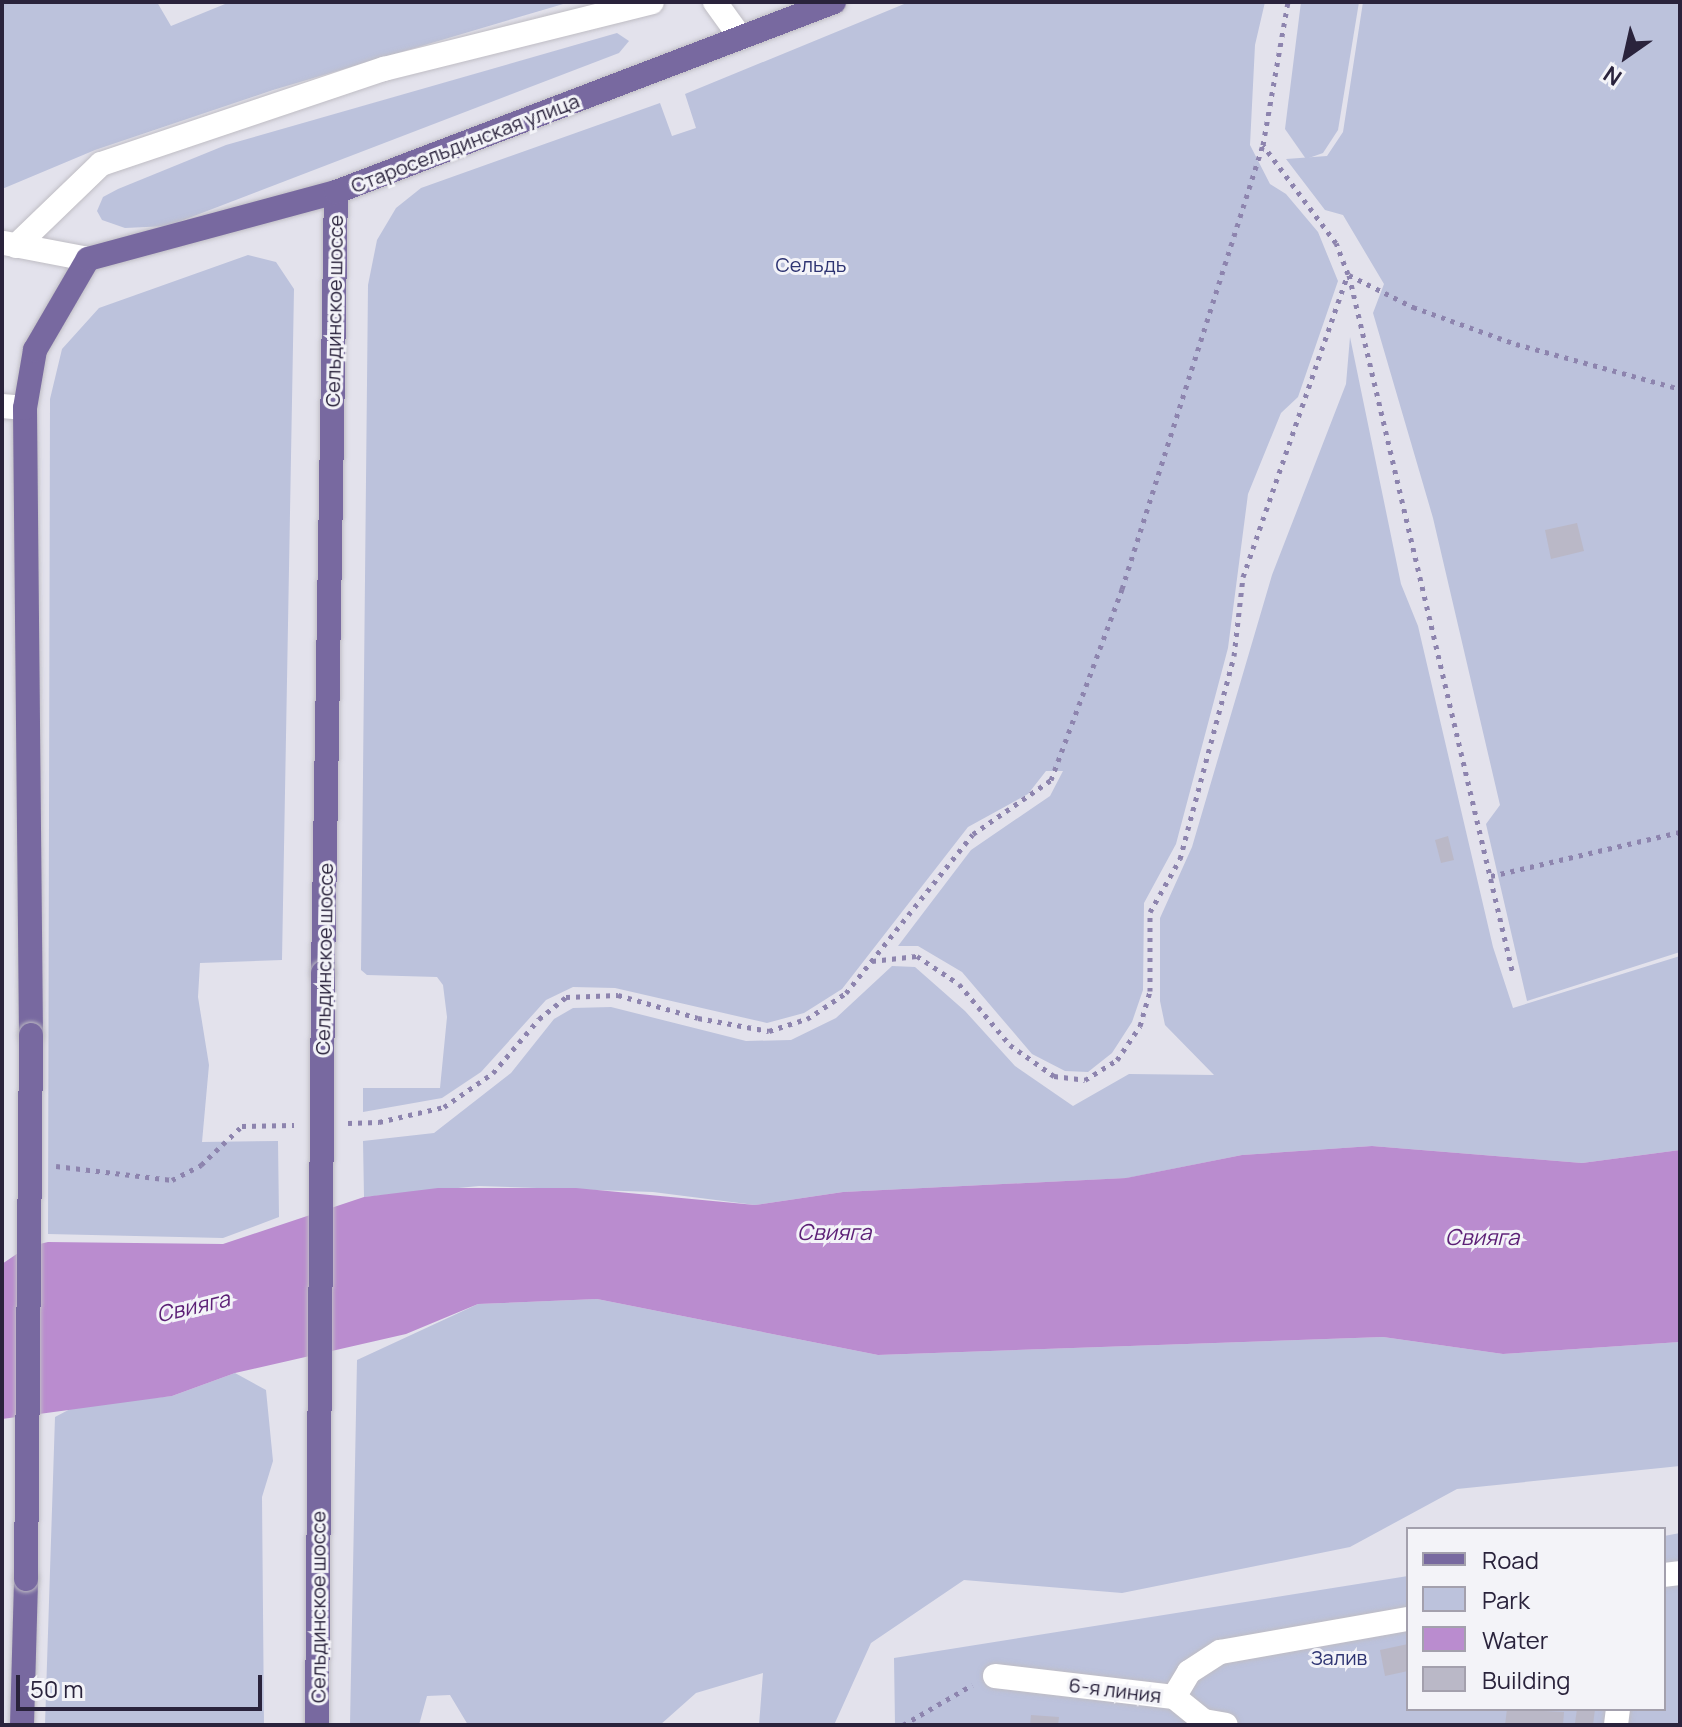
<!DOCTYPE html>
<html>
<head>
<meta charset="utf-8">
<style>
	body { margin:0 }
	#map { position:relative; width:1682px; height:1727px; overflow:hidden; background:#e3e2ec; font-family:Manrope,sans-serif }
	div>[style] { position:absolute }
	.green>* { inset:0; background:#bcc2dc }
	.water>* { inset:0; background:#ba8ccf }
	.building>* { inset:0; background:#bab8c7 }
	.path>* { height:5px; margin-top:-2.5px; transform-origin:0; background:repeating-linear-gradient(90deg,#8d84ae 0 4px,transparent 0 10px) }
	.roads { filter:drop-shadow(0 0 2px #bfbdc4) drop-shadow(0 0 2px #bfbdc4) }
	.minor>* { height:24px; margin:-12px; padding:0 12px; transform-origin:12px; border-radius:12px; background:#fff }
	.major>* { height:24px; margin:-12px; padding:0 12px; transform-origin:12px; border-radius:12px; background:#7869a0 }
	.bridges { filter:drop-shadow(0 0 2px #bfbdc4) drop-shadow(0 0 2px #bfbdc4) }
	.major-bridge>* { height:24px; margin:-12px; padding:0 12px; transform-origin:12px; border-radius:12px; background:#7869a0 }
	span { translate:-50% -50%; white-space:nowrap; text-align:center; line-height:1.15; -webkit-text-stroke:6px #f3f3f8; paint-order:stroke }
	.street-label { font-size:20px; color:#2a233c }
	.park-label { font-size:20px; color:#2e3472 }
	.water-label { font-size:22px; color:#5c1f76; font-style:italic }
	.frame { position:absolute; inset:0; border:4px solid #2a233c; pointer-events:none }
	.legend { position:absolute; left:1406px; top:1527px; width:260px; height:184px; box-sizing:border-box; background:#f3f3f8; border:2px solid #a3a0ad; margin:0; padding:10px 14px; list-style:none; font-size:24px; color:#2a233c }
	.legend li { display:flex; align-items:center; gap:16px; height:40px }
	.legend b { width:40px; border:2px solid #a3a0ad }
	.north { position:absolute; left:1586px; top:16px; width:80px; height:80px; -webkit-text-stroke:6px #f3f3f8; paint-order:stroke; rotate:214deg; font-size:22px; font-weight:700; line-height:32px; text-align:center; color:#2a233c }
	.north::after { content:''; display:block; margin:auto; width:28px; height:36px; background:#2a233c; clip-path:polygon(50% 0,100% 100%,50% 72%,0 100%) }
	.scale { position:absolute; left:16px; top:1675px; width:246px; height:36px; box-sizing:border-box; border:4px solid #2a233c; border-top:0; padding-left:10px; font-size:24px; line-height:28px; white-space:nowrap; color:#2a233c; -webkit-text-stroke:6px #f3f3f8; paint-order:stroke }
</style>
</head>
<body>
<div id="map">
	<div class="green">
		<div style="clip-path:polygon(2px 2px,157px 2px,171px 26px,230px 2px,570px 2px,273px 90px,95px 150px,2px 189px)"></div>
		<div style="clip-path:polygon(909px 2px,1265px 2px,1255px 45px,1250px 145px,1270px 184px,1286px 194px,1318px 232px,1338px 281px,1298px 397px,1281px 413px,1248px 494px,1228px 648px,1176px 844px,1144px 903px,1143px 990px,1132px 1022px,1112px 1053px,1088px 1072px,1065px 1071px,1032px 1054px,962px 972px,918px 946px,898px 946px,971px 850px,1050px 796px,1063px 771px,1046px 771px,1028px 794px,968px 827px,842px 989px,804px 1013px,767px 1023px,615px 988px,573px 987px,546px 1000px,481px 1072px,442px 1098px,363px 1112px,363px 1088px,440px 1088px,447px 1017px,443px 985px,437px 977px,367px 975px,361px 970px,368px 285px,377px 240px,396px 208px,421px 188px,660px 103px,672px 136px,696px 128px,685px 94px)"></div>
		<div style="clip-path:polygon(1301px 2px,1359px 2px,1338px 130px,1323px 153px,1306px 159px,1285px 129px)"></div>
		<div style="clip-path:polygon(1363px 2px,1680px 2px,1680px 952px,1527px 1001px,1486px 824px,1500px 805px,1433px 518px,1373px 313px,1384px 284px,1343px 215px,1325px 210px,1286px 159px,1327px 156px,1343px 132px)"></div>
		<div style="clip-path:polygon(617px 33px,629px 41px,619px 53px,168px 226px,125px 228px,102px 220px,97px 211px,103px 197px,118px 189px,226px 145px)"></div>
		<div style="clip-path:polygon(248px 255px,276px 262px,294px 289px,282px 960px,200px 963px,198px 997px,209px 1065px,202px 1142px,278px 1141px,279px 1217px,223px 1238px,48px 1234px,50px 399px,62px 349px,99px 308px)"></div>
		<div style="clip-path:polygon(1350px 337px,1401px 584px,1418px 626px,1493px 947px,1513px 1008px,1680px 956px,1680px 1150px,1582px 1163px,1372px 1146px,1242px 1155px,1127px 1178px,843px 1192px,755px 1205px,653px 1192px,479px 1186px,364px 1197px,363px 1141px,434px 1133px,511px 1073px,554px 1019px,573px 1008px,611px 1007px,746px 1041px,791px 1040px,836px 1018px,892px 966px,915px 967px,965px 1011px,1015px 1066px,1073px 1106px,1129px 1074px,1214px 1075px,1165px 1025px,1160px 1001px,1160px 918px,1192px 847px,1272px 575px,1346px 384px)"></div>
		<div style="clip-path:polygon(597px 1299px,878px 1355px,1383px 1337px,1503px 1354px,1680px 1342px,1680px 1466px,1457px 1489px,1350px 1547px,1122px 1593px,964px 1580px,871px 1643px,834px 1725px,759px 1725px,763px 1673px,696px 1693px,660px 1725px,468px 1725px,450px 1695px,427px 1696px,419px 1725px,350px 1725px,357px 1360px,478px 1304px)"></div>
		<div style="clip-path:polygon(235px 1373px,266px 1390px,273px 1461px,262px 1497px,264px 1725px,45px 1725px,55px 1417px,76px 1406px,172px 1396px)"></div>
		<div style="clip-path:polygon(1680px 1533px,1680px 1725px,895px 1725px,894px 1658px,1408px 1576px,1408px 1709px,1664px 1709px,1664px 1536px)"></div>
	</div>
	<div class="water">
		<div style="clip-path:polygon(1372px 1146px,1582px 1163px,1680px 1150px,1680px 1342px,1503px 1354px,1383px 1337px,878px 1355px,597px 1299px,478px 1304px,406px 1334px,235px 1373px,172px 1396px,2px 1419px,2px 1264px,27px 1247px,48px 1242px,223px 1244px,364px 1197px,438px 1188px,576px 1188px,755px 1205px,843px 1192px,1126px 1178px,1242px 1155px)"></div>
	</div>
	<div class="building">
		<div style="clip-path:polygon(1577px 523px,1584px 551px,1551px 559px,1545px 530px)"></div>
		<div style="clip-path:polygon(1448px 836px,1454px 860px,1441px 863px,1435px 840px)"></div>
		<div style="clip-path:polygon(1408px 1644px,1408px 1671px,1385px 1676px,1380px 1650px)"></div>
		<div style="clip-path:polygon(1507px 1709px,1564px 1712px,1563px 1725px,1505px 1725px)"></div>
		<div style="clip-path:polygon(1577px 1709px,1595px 1709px,1593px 1725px,1575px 1723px)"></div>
		<div style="clip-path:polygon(1031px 1715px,1059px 1717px,1058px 1725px,1030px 1725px)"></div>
	</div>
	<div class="path">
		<div style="left:1349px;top:275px;width:718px;rotate:76.8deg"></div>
		<div style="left:1349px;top:275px;width:72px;rotate:26.6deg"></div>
		<div style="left:1413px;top:307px;width:109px;rotate:19.8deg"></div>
		<div style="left:1516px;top:344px;width:170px;rotate:15.3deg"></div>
		<div style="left:1491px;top:876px;width:194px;rotate:-13.1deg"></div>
		<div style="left:872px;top:961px;width:45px;rotate:-6.3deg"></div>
		<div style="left:917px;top:956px;width:50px;rotate:33.7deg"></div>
		<div style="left:959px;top:984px;width:80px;rotate:50.1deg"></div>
		<div style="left:1010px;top:1045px;width:54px;rotate:35.2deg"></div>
		<div style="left:1054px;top:1076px;width:31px;rotate:7deg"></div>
		<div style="left:1085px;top:1080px;width:38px;rotate:-32deg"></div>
		<div style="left:1117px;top:1060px;width:41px;rotate:-55.9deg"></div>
		<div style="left:1140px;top:1026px;width:36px;rotate:-74deg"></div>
		<div style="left:1150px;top:991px;width:79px;rotate:-90deg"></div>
		<div style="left:1150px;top:912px;width:61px;rotate:-60.5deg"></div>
		<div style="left:1180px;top:859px;width:210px;rotate:-75.1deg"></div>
		<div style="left:1234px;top:656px;width:80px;rotate:-83.5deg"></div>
		<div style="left:1243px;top:577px;width:321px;rotate:-70.9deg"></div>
		<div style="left:1348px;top:274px;width:33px;rotate:-111deg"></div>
		<div style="left:1336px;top:243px;width:122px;rotate:-126.7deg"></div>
		<div style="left:348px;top:1123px;width:31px;rotate:-2deg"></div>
		<div style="left:379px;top:1122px;width:67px;rotate:-13deg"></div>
		<div style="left:444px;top:1107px;width:60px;rotate:-34.8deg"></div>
		<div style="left:493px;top:1073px;width:71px;rotate:-49.6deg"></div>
		<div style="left:539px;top:1019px;width:35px;rotate:-39deg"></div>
		<div style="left:566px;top:997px;width:52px;rotate:-2.2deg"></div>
		<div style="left:618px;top:995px;width:83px;rotate:16deg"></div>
		<div style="left:698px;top:1018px;width:72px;rotate:10.4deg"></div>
		<div style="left:769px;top:1031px;width:40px;rotate:-18deg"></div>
		<div style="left:807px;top:1019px;width:47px;rotate:-33.7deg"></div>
		<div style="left:846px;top:993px;width:203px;rotate:-51.4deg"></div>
		<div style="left:973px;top:834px;width:95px;rotate:-34.7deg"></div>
		<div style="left:1051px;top:780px;width:204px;rotate:-69.6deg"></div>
		<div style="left:1122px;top:589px;width:466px;rotate:-72.4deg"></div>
		<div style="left:1263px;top:145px;width:145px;rotate:-80.1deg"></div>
		<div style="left:56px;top:1166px;width:117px;rotate:6.9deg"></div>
		<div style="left:172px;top:1180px;width:33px;rotate:-27deg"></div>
		<div style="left:201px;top:1165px;width:57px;rotate:-43.6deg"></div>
		<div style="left:242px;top:1126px;width:52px;rotate:-1.1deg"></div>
		<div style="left:903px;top:1725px;width:80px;rotate:-30.1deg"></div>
	</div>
	<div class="roads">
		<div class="minor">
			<div style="left:715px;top:2px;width:44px;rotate:54.2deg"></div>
			<div style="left:4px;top:243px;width:86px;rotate:10.8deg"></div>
			<div style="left:16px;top:246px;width:118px;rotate:-44deg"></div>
			<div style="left:101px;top:164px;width:299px;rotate:-18.6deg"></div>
			<div style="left:384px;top:69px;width:276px;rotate:-14deg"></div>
			<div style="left:2px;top:406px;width:23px;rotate:5deg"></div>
			<div style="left:1664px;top:1575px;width:16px;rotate:-7deg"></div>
			<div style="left:995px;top:1676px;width:180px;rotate:6.7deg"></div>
			<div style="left:1174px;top:1697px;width:38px;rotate:39deg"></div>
			<div style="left:1204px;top:1721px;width:22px;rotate:10deg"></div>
			<div style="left:1174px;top:1697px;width:29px;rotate:-59deg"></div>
			<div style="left:1189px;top:1672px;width:37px;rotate:-33deg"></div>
			<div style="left:1220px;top:1652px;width:191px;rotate:-10deg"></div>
			<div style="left:1616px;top:1725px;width:16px;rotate:-83deg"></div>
		</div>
		<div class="major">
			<div style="left:323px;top:973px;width:781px;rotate:-89.05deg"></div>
			<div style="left:31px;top:1035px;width:627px;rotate:-90.55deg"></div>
			<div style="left:25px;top:408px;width:59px;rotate:-80.2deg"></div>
			<div style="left:35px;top:350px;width:105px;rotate:-59.8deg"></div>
			<div style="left:88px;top:259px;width:257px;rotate:-15.1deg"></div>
			<div style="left:336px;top:192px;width:533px;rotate:-20.88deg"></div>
			<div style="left:22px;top:1725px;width:146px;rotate:-88.4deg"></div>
		</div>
	</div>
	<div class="bridges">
		<div class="major-bridge">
			<div style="left:26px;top:1579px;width:544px;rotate:-89.47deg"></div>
			<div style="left:317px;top:1725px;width:752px;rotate:-89.54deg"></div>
		</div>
	</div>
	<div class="street-label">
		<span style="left:465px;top:143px;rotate:-21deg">Старосельдинская улица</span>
		<span style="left:334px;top:311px;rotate:-89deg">Сельдинское шоссе</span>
		<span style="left:324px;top:959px;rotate:-89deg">Сельдинское шоссе</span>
		<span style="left:318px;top:1607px;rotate:-90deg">Сельдинское шоссе</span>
		<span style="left:1115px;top:1690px;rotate:7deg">6-я линия</span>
	</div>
	<div class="park-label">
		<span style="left:811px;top:264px">Сельдь</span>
		<span style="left:1339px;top:1657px">Залив</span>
	</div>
	<div class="water-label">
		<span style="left:834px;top:1233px">Свияга</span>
		<span style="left:1482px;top:1238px">Свияга</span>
		<span style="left:193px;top:1307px;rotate:-13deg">Свияга</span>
	</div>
	<div class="frame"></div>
	<ul class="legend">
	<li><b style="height:10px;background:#7869a0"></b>Road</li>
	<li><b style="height:22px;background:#bcc2dc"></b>Park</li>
	<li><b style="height:22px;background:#ba8ccf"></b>Water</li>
	<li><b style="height:22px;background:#bab8c7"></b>Building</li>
	</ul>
	<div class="north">N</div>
	<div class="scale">50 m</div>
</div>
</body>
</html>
